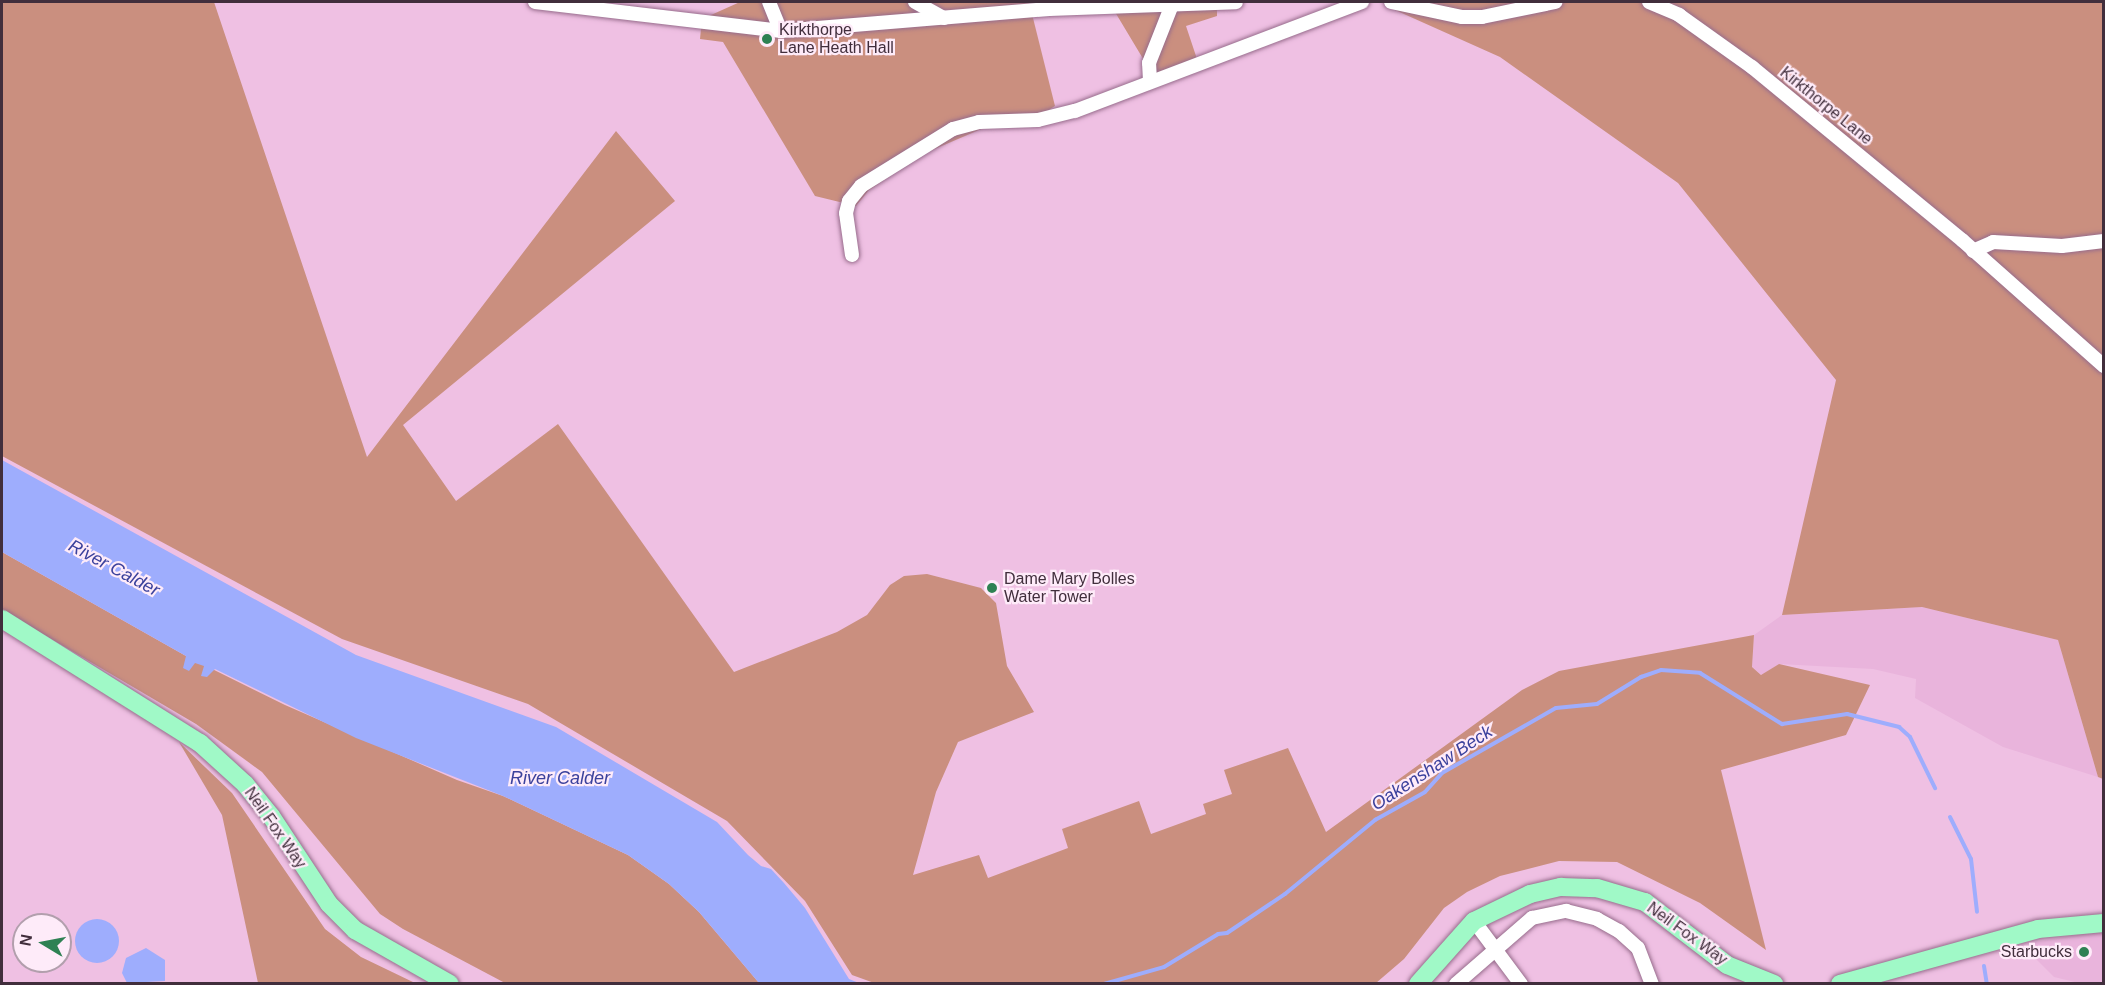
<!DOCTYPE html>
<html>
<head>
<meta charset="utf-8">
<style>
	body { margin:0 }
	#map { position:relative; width:2105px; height:985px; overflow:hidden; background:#efc0e3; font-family:Arial,sans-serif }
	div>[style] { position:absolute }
	.built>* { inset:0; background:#e9b4dc }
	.green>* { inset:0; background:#ca8f7f }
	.water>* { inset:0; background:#9eadfd }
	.round { border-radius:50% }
	.stream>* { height:4px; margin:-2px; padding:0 2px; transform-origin:2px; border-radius:2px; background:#9eadfd }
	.roads { filter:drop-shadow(0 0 2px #976c8c) drop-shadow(0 0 2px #976c8c) }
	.minor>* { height:14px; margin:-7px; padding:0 7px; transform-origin:7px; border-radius:7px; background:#fff }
	.major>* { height:18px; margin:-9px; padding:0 9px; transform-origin:9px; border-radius:9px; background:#a0f9c7 }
	.dots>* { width:16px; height:16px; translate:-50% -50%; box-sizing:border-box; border:3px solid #feebf9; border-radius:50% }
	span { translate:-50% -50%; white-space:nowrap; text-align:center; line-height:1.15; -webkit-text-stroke:4.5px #feebf9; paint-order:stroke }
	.poi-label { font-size:16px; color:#412e3c }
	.left { translate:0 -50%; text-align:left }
	.right { translate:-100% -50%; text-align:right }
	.street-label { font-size:16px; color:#412e3c }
	.water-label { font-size:18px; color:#3b419c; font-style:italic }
	.frame { position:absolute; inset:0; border:3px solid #412e3c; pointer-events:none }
	.north { position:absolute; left:12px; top:913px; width:60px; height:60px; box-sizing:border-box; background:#feebf9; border:2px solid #b29fad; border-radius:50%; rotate:280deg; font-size:16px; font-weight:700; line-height:24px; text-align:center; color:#412e3c }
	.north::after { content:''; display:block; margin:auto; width:21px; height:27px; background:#2e8153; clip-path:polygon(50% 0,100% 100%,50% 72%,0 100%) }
</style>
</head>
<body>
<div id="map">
	<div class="built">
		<div style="clip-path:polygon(1922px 607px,2058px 640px,2098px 777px,2003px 747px,1915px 698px,1916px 679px,1873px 669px,1779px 664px,1762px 675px,1752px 667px,1754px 635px,1782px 615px)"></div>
		<div style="clip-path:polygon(2103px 931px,2103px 983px,2079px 983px,2054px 977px,2037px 960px,2034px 942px)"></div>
	</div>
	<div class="green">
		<div style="clip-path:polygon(2px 2px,214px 2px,367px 457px,616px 131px,675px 201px,403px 425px,456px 501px,558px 424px,734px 672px,837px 632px,867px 615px,890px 585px,904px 576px,927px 574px,981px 588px,996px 603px,1007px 666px,1034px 712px,958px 742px,936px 792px,913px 875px,979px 855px,988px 878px,1068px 848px,1062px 829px,1139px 801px,1151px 834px,1206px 814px,1203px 804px,1232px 794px,1224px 770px,1288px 748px,1326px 832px,1522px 690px,1559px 671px,1754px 635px,1752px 667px,1761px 675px,1779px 664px,1870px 685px,1846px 735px,1721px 770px,1766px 950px,1700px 903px,1617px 862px,1559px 861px,1500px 876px,1467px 892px,1444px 908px,1404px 959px,1376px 983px,877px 984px,852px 975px,805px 901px,727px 821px,528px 704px,342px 639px,2px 456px)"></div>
		<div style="clip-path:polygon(740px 2px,1029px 2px,1055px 106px,1025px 125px,986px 127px,923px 154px,869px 190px,856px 206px,815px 196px,723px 42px,700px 39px,702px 19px)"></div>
		<div style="clip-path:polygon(1109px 2px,1217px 2px,1217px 16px,1186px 26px,1197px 59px,1154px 77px)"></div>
		<div style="clip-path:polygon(1391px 2px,2103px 2px,2103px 779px,2098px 777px,2058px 640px,1922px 607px,1782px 615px,1836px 380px,1678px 183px,1500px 57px,1395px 10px)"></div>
		<div style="clip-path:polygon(2px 552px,186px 656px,285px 705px,457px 780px,503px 796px,628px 855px,669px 884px,699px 912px,759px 983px,505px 983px,403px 929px,380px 914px,262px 772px,196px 724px,2px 610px)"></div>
		<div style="clip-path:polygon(179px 742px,232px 793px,325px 929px,361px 957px,415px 983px,258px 983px,222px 815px)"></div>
	</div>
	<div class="water">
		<div style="clip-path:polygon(2px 460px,356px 655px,556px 727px,717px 822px,748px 855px,761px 866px,771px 869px,784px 883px,805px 908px,849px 979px,859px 983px,759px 983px,699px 912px,669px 884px,628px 855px,503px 796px,356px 738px,215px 669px,207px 677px,201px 676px,204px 666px,195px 663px,189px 671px,183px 668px,186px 656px,2px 552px)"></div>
		<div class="round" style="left:75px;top:919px;width:44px;height:44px"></div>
		<div style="clip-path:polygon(146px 948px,165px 960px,165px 981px,127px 983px,122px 973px,126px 958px)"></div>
	</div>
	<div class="stream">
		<div style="left:1950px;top:817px;width:47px;rotate:63.4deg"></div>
		<div style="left:1971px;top:859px;width:53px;rotate:83.5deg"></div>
		<div style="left:1984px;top:966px;width:18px;rotate:81deg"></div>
		<div style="left:1104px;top:984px;width:62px;rotate:-15.8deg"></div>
		<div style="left:1164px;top:967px;width:63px;rotate:-31.4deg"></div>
		<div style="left:1218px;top:934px;width:9px;rotate:-6deg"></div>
		<div style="left:1227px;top:933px;width:70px;rotate:-33.9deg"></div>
		<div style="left:1285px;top:894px;width:117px;rotate:-39.4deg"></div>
		<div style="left:1375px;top:820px;width:57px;rotate:-29.2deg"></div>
		<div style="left:1425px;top:792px;width:25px;rotate:-48deg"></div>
		<div style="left:1442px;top:773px;width:131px;rotate:-29.7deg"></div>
		<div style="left:1556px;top:708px;width:41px;rotate:-5.6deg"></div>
		<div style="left:1597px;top:704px;width:52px;rotate:-31.5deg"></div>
		<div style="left:1641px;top:677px;width:21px;rotate:-19deg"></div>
		<div style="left:1661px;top:670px;width:39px;rotate:4deg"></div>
		<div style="left:1700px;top:673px;width:97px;rotate:31.9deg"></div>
		<div style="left:1782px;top:724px;width:66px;rotate:-8.7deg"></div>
		<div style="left:1847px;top:714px;width:54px;rotate:14deg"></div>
		<div style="left:1899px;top:727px;width:15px;rotate:42deg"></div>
		<div style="left:1910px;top:737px;width:57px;rotate:63.9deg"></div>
	</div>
	<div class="roads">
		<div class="minor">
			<div style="left:535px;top:2px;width:248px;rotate:6.7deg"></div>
			<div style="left:781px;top:31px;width:269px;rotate:-4.7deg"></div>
			<div style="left:1049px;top:9px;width:187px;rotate:-2.1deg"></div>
			<div style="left:769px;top:2px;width:31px;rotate:68deg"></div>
			<div style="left:915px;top:2px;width:33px;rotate:29deg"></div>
			<div style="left:1391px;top:2px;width:73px;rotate:11.9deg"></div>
			<div style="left:1462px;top:17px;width:20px"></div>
			<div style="left:1482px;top:17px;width:75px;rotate:-11.6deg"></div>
			<div style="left:1649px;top:2px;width:33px;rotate:23deg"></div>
			<div style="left:1679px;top:15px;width:90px;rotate:35.5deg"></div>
			<div style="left:1752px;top:67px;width:272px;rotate:39.5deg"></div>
			<div style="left:1962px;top:240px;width:190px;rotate:41.6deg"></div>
			<div style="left:1150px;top:81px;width:18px;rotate:-93deg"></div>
			<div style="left:1149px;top:63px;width:66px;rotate:-68.5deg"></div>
			<div style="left:1973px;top:251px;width:22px;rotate:-24deg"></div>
			<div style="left:1993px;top:242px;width:69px;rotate:3.3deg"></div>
			<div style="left:2062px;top:246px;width:42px;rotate:-6.8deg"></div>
			<div style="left:852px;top:255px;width:42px;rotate:-98.1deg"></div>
			<div style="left:846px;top:213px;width:12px;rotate:-76deg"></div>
			<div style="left:849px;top:201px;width:19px;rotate:-51deg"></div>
			<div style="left:861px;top:186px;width:108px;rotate:-31.8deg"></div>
			<div style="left:953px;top:129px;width:27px;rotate:-15deg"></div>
			<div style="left:979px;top:122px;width:59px;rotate:-1.9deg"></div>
			<div style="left:1038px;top:120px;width:38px;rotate:-14deg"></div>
			<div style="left:1075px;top:111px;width:307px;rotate:-20.8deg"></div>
			<div style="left:1474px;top:921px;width:79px;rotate:53.3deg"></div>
			<div style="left:1456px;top:984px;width:101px;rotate:-41deg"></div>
			<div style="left:1532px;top:918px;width:35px;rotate:-12deg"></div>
			<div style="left:1566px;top:911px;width:32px;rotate:14deg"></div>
			<div style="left:1597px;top:919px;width:25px;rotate:29deg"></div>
			<div style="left:1619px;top:931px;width:25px;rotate:42deg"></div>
			<div style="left:1638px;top:948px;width:39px;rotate:69deg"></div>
		</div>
		<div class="major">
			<div style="left:2px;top:619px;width:234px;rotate:32.1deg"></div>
			<div style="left:200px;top:743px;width:61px;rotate:42.3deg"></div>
			<div style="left:245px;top:784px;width:41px;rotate:50.9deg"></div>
			<div style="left:271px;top:816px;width:105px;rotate:56.6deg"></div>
			<div style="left:329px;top:904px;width:37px;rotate:45deg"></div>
			<div style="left:355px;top:930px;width:109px;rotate:29.6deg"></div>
			<div style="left:1418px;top:984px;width:84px;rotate:-48.4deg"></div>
			<div style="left:1474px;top:921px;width:62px;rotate:-25.7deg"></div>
			<div style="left:1530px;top:894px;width:32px;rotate:-13deg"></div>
			<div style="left:1561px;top:887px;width:36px;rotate:2deg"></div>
			<div style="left:1597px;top:888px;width:50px;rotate:16.3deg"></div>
			<div style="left:1645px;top:902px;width:103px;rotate:37.5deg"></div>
			<div style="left:1727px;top:965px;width:51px;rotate:22deg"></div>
			<div style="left:1840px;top:984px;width:205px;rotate:-15.5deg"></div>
			<div style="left:2038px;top:929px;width:66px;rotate:-5.2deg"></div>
		</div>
	</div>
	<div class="dots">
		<div style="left:767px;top:39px;background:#2e8153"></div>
		<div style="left:992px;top:588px;background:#2e8153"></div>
		<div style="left:2084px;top:952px;background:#2e8153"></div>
	</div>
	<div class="poi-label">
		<span class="left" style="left:779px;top:39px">Kirkthorpe<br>Lane Heath Hall</span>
		<span class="left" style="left:1004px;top:588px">Dame Mary Bolles<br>Water Tower</span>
		<span class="right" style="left:2072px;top:952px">Starbucks</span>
	</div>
	<div class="street-label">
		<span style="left:1826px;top:106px;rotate:39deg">Kirkthorpe Lane</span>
		<span style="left:275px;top:828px;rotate:55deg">Neil Fox Way</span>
		<span style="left:1687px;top:934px;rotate:36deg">Neil Fox Way</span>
	</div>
	<div class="water-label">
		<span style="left:114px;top:568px;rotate:28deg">River Calder</span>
		<span style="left:1432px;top:768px;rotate:-33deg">Oakenshaw Beck</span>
		<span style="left:560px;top:778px">River Calder</span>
	</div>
	<div class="frame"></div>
	<div class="north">N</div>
</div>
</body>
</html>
